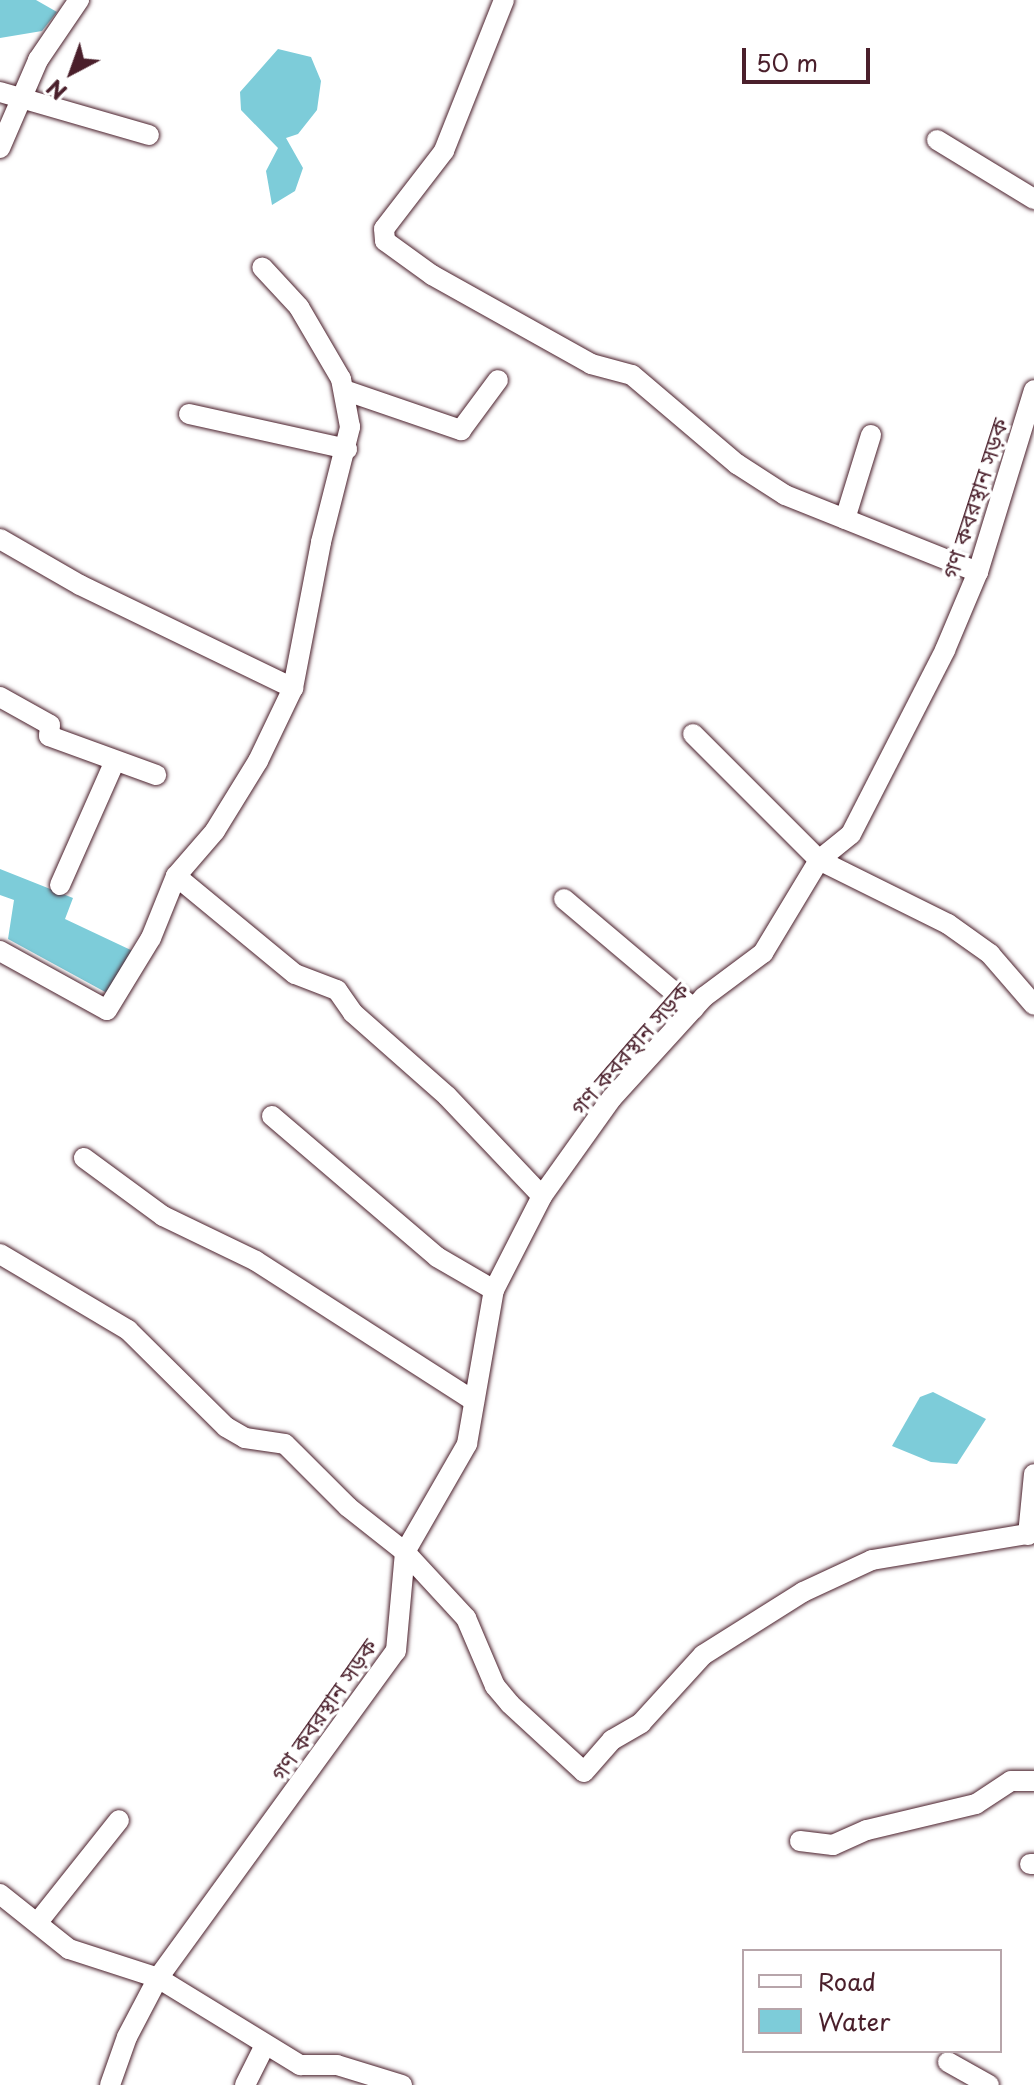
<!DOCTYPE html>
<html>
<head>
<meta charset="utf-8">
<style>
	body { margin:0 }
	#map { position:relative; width:1034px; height:2085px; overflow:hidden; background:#fff; font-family:"Playpen Sans","Noto Sans Bengali",sans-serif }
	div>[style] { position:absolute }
	.water>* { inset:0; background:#7dccd9 }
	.roads { filter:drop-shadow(0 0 2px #4a1f2b) drop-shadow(0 0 2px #4a1f2b) }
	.street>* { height:20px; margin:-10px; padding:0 10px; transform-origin:10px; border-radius:10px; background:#fff }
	span { translate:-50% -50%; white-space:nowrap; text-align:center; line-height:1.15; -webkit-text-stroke:7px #fff; paint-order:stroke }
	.street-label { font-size:22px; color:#4a1f2b }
	.legend { position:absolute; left:742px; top:1949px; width:260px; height:104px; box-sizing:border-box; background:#fff; border:2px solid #b7a5aa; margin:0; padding:10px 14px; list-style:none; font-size:24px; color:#4a1f2b }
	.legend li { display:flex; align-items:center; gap:16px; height:40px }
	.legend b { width:40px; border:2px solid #b7a5aa }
	.north { position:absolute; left:32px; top:32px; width:80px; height:80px; -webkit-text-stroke:6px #fff; paint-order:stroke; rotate:221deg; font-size:22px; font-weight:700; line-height:32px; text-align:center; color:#4a1f2b }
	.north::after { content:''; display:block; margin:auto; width:28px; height:36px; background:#4a1f2b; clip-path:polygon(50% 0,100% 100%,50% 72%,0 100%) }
	.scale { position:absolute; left:742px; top:48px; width:128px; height:36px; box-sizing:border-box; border:4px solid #4a1f2b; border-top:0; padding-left:10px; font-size:24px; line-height:28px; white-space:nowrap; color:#4a1f2b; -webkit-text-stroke:6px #fff; paint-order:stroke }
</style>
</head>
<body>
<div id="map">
	<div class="water">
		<div style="clip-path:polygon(0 0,36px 0,57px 12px,42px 31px,0 38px)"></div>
		<div style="clip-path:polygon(278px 49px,311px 57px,321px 81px,317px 110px,298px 134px,286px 138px,303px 168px,295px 191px,272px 205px,266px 171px,278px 148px,241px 110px,240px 92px)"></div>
		<div style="clip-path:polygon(0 869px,73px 898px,65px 919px,135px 952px,107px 993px,8px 939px,14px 900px,0 895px)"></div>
		<div style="clip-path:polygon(933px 1392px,986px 1419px,957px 1464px,931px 1462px,892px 1446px,920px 1397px)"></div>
	</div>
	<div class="roads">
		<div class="street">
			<div style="left:504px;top:0;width:162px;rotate:111.7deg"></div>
			<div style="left:444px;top:151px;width:98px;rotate:127.6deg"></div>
			<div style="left:384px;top:229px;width:12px;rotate:85deg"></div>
			<div style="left:385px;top:241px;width:58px;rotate:35.9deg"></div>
			<div style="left:432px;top:275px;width:182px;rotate:29.2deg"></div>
			<div style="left:591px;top:364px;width:42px;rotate:15deg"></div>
			<div style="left:632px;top:375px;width:138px;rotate:40.3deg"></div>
			<div style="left:737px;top:464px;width:57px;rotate:32.9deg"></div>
			<div style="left:785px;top:495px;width:208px;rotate:21.8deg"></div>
			<div style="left:0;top:92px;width:155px;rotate:16.1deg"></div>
			<div style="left:937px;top:140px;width:114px;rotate:31.3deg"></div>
			<div style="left:0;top:148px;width:96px;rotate:-66.6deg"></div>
			<div style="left:38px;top:60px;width:73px;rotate:-55.7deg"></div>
			<div style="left:344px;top:390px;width:124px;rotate:18.9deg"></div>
			<div style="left:461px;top:430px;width:62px;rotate:-53.5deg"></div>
			<div style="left:189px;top:414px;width:162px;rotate:12.5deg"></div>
			<div style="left:845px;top:519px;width:88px;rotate:-72.8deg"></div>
			<div style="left:0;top:539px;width:92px;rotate:29.9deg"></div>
			<div style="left:80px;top:585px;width:237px;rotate:25.8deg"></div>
			<div style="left:293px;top:688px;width:149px;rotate:-79.1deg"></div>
			<div style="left:321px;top:542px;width:119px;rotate:-75.8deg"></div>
			<div style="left:350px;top:427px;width:49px;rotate:-100.6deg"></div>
			<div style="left:341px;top:379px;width:83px;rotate:-120.3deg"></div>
			<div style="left:299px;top:307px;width:54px;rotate:-132.8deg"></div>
			<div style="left:293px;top:688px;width:81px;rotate:115.6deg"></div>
			<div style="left:258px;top:761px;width:82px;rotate:121.6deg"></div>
			<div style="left:215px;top:831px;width:60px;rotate:130.9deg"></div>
			<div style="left:176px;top:876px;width:154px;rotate:39.5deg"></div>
			<div style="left:295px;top:974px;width:45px;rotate:20.9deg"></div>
			<div style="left:337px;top:990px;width:28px;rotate:55deg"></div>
			<div style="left:353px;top:1013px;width:125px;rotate:41.4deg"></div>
			<div style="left:447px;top:1096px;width:138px;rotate:46.5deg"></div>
			<div style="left:0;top:697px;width:57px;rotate:29.2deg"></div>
			<div style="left:50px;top:725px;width:11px;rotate:95deg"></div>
			<div style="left:49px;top:736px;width:114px;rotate:20deg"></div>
			<div style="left:693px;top:734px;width:178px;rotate:45deg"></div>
			<div style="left:819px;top:860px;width:144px;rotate:26.4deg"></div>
			<div style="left:948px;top:924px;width:52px;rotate:35.5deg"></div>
			<div style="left:990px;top:954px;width:67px;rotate:49.2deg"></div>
			<div style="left:60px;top:885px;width:133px;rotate:-66.1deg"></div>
			<div style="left:564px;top:899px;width:170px;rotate:40.2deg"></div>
			<div style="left:0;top:951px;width:122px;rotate:28.9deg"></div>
			<div style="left:107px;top:1010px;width:84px;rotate:-58.6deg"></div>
			<div style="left:151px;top:938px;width:67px;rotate:-68deg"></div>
			<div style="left:272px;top:1116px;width:217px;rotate:40.5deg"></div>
			<div style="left:437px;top:1257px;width:66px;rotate:30.1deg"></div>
			<div style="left:84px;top:1158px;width:98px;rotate:36.3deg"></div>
			<div style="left:163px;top:1216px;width:103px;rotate:25.8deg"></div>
			<div style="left:256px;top:1261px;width:259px;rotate:32.7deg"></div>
			<div style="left:0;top:1254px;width:149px;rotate:30.7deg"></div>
			<div style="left:128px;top:1330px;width:138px;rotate:44.7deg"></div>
			<div style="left:226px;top:1427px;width:22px;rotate:30deg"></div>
			<div style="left:245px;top:1438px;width:40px;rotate:8.5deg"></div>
			<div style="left:285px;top:1444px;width:89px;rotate:45deg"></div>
			<div style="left:348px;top:1507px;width:73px;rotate:38.3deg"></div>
			<div style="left:405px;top:1552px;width:90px;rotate:47.3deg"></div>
			<div style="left:466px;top:1618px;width:74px;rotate:66.9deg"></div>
			<div style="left:495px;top:1686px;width:23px;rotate:50deg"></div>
			<div style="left:510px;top:1704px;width:100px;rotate:42.6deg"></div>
			<div style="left:584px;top:1772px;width:43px;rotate:-48.8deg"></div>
			<div style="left:612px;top:1740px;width:34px;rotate:-30deg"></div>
			<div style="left:641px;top:1723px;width:92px;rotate:-47.6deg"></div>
			<div style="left:703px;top:1655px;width:118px;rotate:-32.2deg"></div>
			<div style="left:803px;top:1592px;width:76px;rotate:-24.9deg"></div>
			<div style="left:872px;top:1560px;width:164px;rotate:-9.5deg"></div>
			<div style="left:1028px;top:1535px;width:61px;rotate:-84.4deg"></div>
			<div style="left:800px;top:1841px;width:33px;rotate:7deg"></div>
			<div style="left:833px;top:1845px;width:37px;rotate:-24deg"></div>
			<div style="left:867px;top:1830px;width:112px;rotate:-13.4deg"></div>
			<div style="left:976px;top:1804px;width:42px;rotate:-33.3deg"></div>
			<div style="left:1011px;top:1781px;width:23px"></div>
			<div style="left:1030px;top:1864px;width:4px"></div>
			<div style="left:0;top:1894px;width:88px;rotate:38.6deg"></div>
			<div style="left:69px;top:1949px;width:94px;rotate:18deg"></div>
			<div style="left:158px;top:1978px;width:167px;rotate:31.5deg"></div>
			<div style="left:300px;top:2065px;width:37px"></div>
			<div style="left:337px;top:2065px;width:68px;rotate:17.1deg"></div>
			<div style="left:38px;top:1922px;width:130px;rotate:-51.5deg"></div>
			<div style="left:948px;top:2062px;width:47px;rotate:29.3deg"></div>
			<div style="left:110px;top:2085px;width:51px;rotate:-70.5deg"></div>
			<div style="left:127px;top:2037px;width:67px;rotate:-62.3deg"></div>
			<div style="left:158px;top:1978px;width:404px;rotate:-54deg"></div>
			<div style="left:396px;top:1651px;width:99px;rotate:-84.8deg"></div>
			<div style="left:405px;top:1552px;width:125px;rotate:-60.1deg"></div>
			<div style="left:467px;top:1444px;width:156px;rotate:-80.1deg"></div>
			<div style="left:494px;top:1290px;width:106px;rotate:-62.9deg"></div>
			<div style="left:542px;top:1196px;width:120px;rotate:-54.5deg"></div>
			<div style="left:612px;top:1098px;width:137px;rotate:-47.7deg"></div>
			<div style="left:704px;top:997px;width:74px;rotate:-36.7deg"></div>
			<div style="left:763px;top:953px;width:109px;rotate:-58.9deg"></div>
			<div style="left:819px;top:860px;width:41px;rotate:-39.1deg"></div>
			<div style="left:851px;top:834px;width:207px;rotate:-62.9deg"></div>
			<div style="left:945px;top:650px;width:85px;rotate:-67.1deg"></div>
			<div style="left:978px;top:572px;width:190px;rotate:-72.9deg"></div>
			<div style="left:245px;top:2085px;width:45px;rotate:-63.4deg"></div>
		</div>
	</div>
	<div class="street-label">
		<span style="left:974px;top:498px;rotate:-72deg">গণ কবরস্থান সড়ক</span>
		<span style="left:629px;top:1048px;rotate:-49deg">গণ কবরস্থান সড়ক</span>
		<span style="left:323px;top:1709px;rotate:-55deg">গণ কবরস্থান সড়ক</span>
	</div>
	<ul class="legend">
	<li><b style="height:10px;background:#fff"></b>Road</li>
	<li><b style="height:22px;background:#7dccd9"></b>Water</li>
	</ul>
	<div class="north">N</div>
	<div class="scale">50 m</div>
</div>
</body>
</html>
